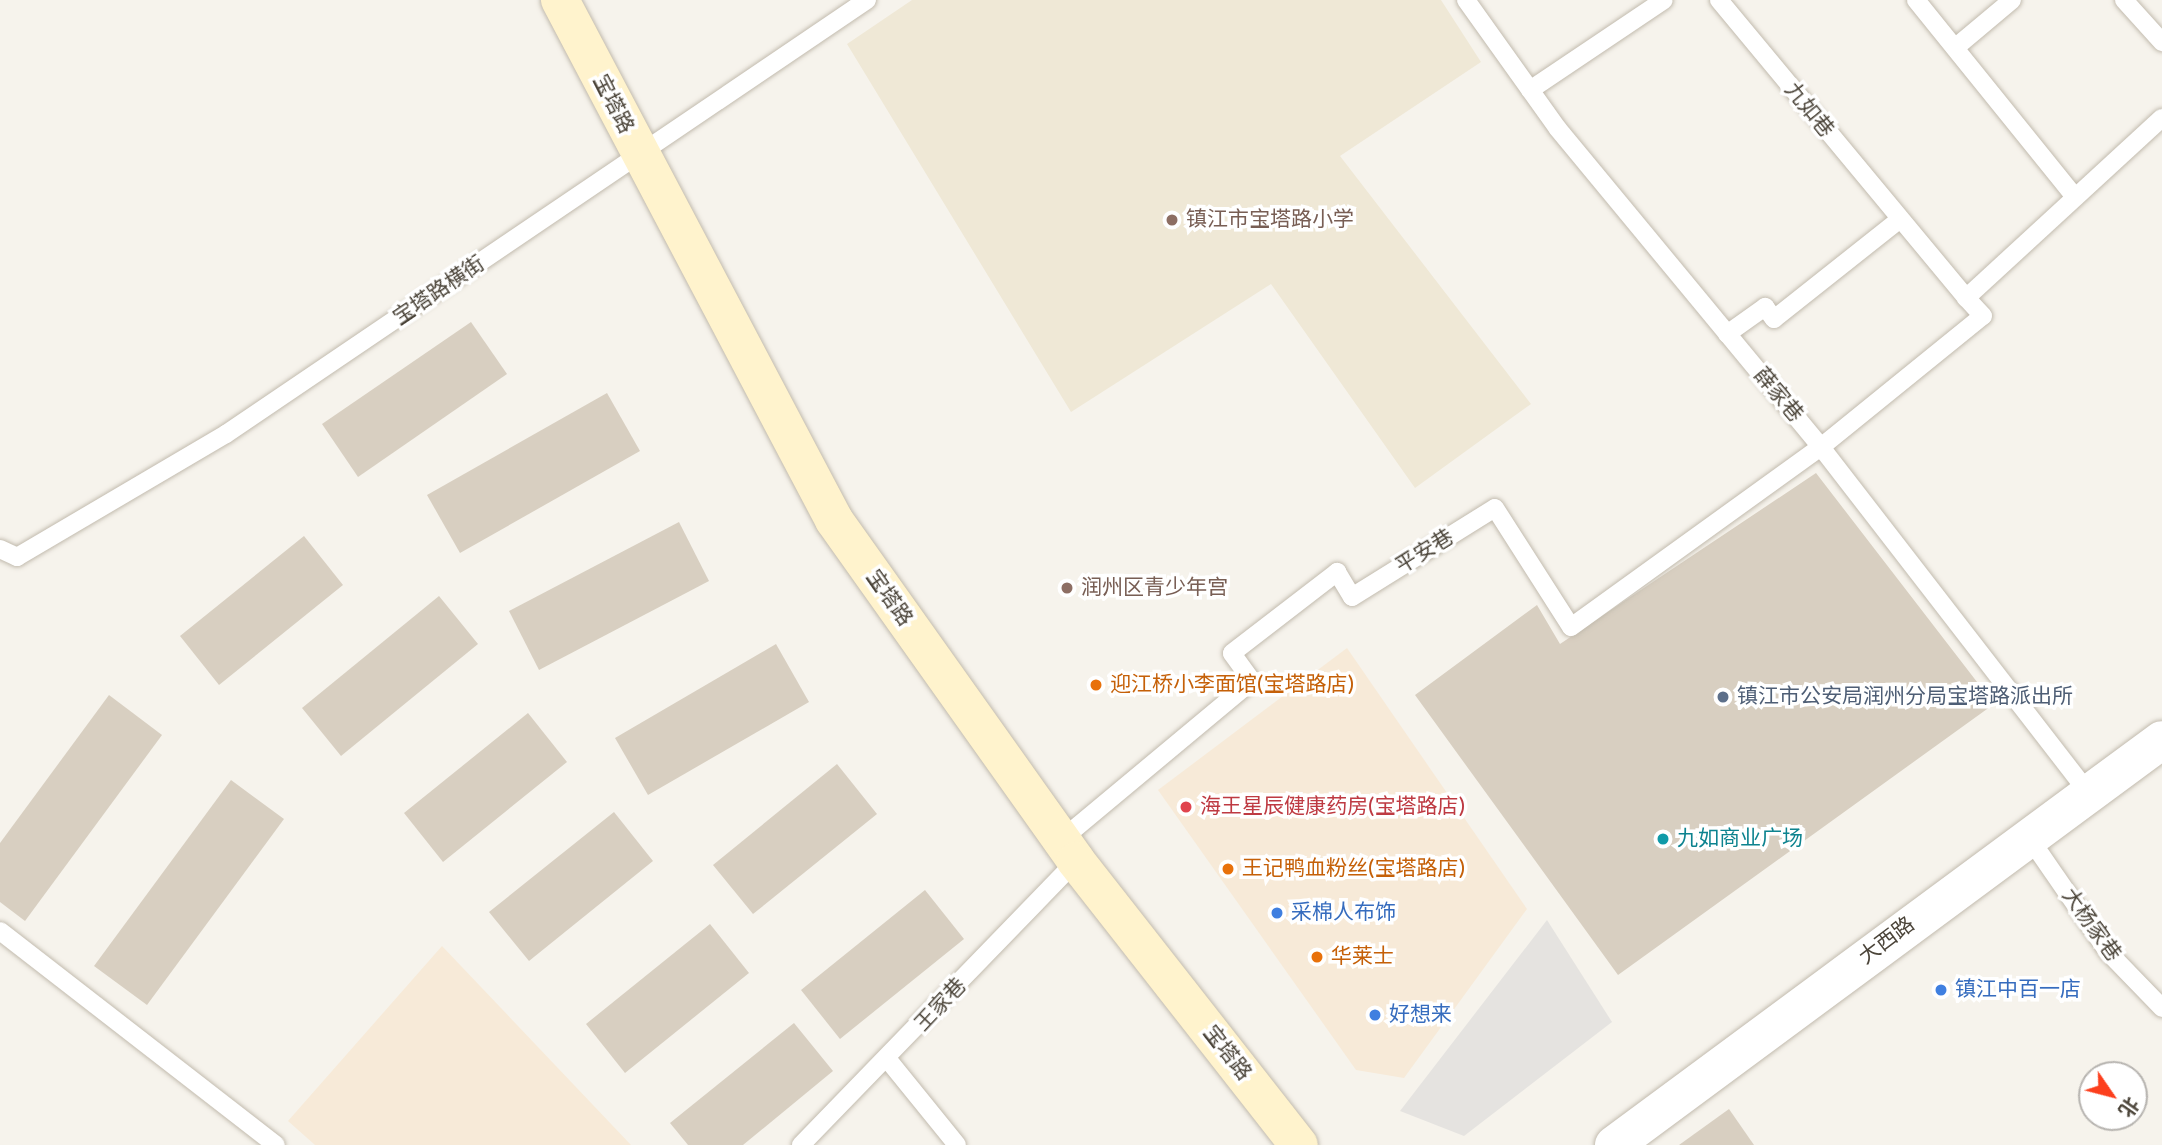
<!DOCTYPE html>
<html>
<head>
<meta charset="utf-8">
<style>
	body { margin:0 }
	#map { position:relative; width:2162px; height:1145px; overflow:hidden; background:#f6f3ec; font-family:"Varela Round","Noto Sans SC",sans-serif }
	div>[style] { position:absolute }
	.commercial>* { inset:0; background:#f7ead8 }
	.education>* { inset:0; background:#efe8d6 }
	.parking>* { inset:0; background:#e5e3e0 }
	.building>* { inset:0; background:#d8cfc1 }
	.roads { filter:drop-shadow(0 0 2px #c2bbae) drop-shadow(0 0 2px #c2bbae) }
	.service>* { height:18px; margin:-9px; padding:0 9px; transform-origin:9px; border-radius:9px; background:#fff }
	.tertiary>* { height:38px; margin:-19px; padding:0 19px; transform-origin:19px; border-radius:19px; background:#fff }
	.secondary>* { height:38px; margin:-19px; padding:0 19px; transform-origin:19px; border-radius:19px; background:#fff3cd }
	.dots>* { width:19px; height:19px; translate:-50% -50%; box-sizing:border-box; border:4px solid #fff; border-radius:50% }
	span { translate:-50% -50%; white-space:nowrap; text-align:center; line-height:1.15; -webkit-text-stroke:7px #fff; paint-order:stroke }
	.street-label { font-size:21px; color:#4b4439 }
	.education-label { font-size:21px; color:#785e54 }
	.left { translate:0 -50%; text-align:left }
	.food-label { font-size:21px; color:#c56008 }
	.service-label { font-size:21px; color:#4e5e75 }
	.health-label { font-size:21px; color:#be3a42 }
	.culture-label { font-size:21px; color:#0d838f }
	.shop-label { font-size:21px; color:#366cbe }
	.north { position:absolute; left:2078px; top:1061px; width:70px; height:70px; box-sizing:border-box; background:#fff; border:2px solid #b7b4b0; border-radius:50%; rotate:125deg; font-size:19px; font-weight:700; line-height:28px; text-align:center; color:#4b4439 }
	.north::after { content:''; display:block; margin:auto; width:24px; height:32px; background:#fc3f1d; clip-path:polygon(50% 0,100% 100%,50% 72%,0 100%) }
</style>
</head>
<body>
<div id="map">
	<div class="commercial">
		<div style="clip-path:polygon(1347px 648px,1527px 909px,1404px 1078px,1356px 1070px,1158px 790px)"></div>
		<div style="clip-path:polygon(442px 946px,631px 1145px,315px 1145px,288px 1121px)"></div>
	</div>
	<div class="education">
		<div style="clip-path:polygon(912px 0,1441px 0,1481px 62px,1340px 156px,1531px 404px,1415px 488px,1271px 284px,1071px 412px,847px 44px)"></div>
	</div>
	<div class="parking">
		<div style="clip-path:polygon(1547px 920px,1612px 1022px,1464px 1136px,1400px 1111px)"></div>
	</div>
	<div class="building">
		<div style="clip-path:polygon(471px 322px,507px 374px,358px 477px,322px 424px)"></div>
		<div style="clip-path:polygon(607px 393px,640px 451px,460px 553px,427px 495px)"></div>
		<div style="clip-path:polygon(1816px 473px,1994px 704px,1618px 975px,1415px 695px,1537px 605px,1560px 644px)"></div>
		<div style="clip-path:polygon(679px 522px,709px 581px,539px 670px,509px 611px)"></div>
		<div style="clip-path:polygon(304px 536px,343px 585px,219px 685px,180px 636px)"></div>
		<div style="clip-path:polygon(439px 596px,478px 644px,341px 756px,302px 708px)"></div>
		<div style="clip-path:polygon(776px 644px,809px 702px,648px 795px,615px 738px)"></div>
		<div style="clip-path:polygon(109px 695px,162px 735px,25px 921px,0 902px,0 843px)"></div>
		<div style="clip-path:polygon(528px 713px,567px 762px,443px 862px,404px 813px)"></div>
		<div style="clip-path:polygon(837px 764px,877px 814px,753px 914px,713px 865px)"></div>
		<div style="clip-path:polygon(231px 780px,284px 819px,147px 1005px,94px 966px)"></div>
		<div style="clip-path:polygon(614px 812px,653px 861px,529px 961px,489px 912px)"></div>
		<div style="clip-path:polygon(925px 890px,964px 939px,840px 1039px,801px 990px)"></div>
		<div style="clip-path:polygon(710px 924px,749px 973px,625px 1073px,586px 1024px)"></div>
		<div style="clip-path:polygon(794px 1023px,833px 1071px,743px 1145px,688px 1145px,670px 1123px)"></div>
		<div style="clip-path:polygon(1729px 1109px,1754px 1145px,1679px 1145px)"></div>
	</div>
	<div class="roads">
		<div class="service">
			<div style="left:1466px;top:0;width:158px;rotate:54.5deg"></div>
			<div style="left:1558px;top:129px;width:413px;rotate:50.4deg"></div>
			<div style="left:1821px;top:447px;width:436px;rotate:52.3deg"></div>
			<div style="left:1719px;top:0;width:387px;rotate:50.3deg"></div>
			<div style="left:1916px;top:0;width:253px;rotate:51.1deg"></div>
			<div style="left:2124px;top:0;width:57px;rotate:47.9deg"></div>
			<div style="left:1956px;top:47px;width:73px;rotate:-40deg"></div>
			<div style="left:1530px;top:90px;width:161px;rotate:-33.9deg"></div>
			<div style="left:1727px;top:334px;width:47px;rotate:-35.4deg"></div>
			<div style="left:1765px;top:307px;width:15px;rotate:53deg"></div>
			<div style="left:1774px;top:319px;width:159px;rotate:-38.4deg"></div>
			<div style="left:0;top:549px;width:19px;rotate:25deg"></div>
			<div style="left:17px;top:557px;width:243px;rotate:-30.5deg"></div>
			<div style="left:226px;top:434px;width:774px;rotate:-34.1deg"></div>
			<div style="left:2028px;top:836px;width:141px;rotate:55.4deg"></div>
			<div style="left:2108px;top:952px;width:78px;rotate:46deg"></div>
			<div style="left:1061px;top:840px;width:249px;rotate:-39.8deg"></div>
			<div style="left:1252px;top:681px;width:34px;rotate:-126deg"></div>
			<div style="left:1232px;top:653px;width:133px;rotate:-37.6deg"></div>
			<div style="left:1337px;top:572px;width:29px;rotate:59deg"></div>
			<div style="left:1352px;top:597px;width:168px;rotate:-31.9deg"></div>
			<div style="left:1495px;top:508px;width:141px;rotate:57.4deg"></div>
			<div style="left:1571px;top:627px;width:308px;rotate:-35.8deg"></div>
			<div style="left:1821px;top:447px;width:208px;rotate:-39deg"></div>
			<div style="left:1983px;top:316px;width:25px;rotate:-133deg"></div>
			<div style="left:1966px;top:298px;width:266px;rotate:-42.6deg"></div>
			<div style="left:0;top:931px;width:349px;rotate:37.8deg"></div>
			<div style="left:889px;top:1061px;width:108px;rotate:51deg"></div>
			<div style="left:801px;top:1145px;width:395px;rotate:-45.9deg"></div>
		</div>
		<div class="tertiary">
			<div style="left:1614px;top:1145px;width:681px;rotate:-36.47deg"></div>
		</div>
		<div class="secondary">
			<div style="left:560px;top:0;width:588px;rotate:62.21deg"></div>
			<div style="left:834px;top:520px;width:418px;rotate:54.6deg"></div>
			<div style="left:1076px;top:861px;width:361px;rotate:51.9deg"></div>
		</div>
	</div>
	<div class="dots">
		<div style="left:1172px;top:220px;background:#8d6e63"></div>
		<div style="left:1067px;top:588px;background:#8d6e63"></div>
		<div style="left:1096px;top:685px;background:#e8710a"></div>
		<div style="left:1723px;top:697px;background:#5c6f8a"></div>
		<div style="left:1186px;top:807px;background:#e0444e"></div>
		<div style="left:1663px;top:839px;background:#0f9aa8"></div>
		<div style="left:1228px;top:869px;background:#e8710a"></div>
		<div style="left:1277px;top:913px;background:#3f7fe0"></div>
		<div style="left:1317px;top:957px;background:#e8710a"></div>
		<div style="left:1941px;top:990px;background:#3f7fe0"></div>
		<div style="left:1375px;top:1015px;background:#3f7fe0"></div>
	</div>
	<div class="street-label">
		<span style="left:613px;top:104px;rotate:63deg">宝塔路</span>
		<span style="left:1809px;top:110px;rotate:51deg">九如巷</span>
		<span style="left:439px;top:291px;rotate:-34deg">宝塔路横街</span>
		<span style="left:1778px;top:395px;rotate:50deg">薛家巷</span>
		<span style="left:1425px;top:552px;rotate:-32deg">平安巷</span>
		<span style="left:889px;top:598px;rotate:55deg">宝塔路</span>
		<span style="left:2091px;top:925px;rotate:54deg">大杨家巷</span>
		<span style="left:1887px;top:941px;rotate:-37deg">大西路</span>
		<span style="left:941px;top:1005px;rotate:-47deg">王家巷</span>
		<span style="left:1227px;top:1053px;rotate:52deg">宝塔路</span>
	</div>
	<div class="education-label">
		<span class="left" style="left:1186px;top:220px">镇江市宝塔路小学</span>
		<span class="left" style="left:1081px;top:588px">润州区青少年宫</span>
	</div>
	<div class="food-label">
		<span class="left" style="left:1110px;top:685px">迎江桥小李面馆(宝塔路店)</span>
		<span class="left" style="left:1242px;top:869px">王记鸭血粉丝(宝塔路店)</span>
		<span class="left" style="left:1331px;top:957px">华莱士</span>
	</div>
	<div class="service-label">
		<span class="left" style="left:1737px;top:697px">镇江市公安局润州分局宝塔路派出所</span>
	</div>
	<div class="health-label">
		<span class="left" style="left:1200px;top:807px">海王星辰健康药房(宝塔路店)</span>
	</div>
	<div class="culture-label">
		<span class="left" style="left:1677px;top:839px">九如商业广场</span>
	</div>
	<div class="shop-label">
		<span class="left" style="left:1291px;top:913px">采棉人布饰</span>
		<span class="left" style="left:1955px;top:990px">镇江中百一店</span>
		<span class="left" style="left:1389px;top:1015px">好想来</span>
	</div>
	<div class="north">北</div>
</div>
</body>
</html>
